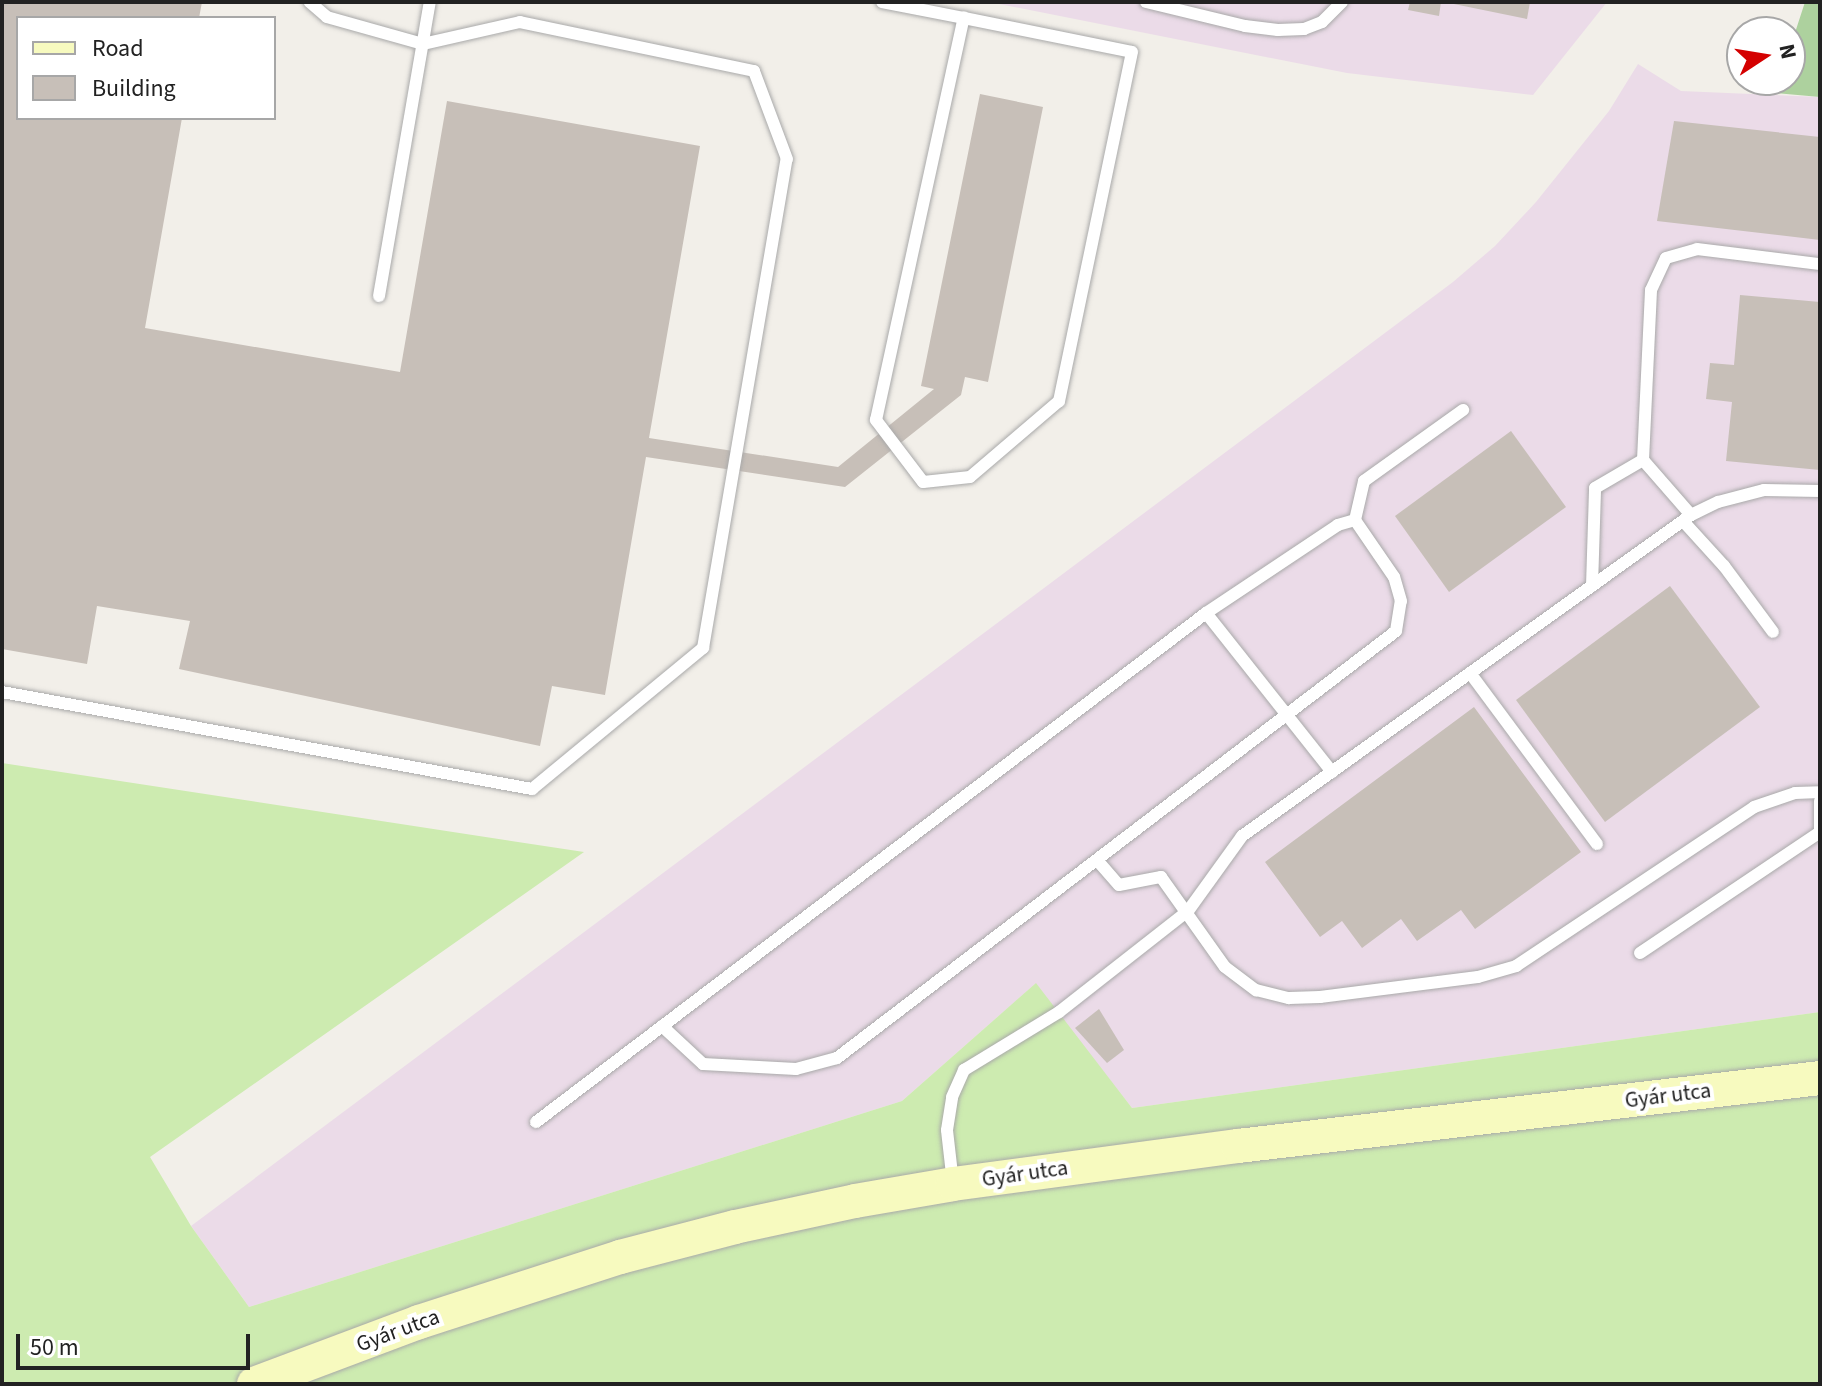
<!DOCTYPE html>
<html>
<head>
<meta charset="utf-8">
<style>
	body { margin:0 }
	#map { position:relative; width:1822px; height:1386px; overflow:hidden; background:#f2efe9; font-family:"Source Sans 3",sans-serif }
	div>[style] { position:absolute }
	.industrial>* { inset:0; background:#ebdbe8 }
	.grass>* { inset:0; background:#cdebb0 }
	.forest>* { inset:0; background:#add19e }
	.building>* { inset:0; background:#c7bfb8 }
	.roads { filter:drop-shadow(0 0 2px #a9a9a9) drop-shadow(0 0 2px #a9a9a9) }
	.service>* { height:12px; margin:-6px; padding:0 6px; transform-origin:6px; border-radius:6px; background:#fff }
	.secondary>* { height:34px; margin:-17px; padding:0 17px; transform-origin:17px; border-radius:17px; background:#f7fabf }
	span { translate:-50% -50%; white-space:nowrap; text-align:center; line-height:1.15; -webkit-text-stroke:8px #fff; paint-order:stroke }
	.street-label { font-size:22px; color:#222 }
	.frame { position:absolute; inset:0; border:4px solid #222; pointer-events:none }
	.legend { position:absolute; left:16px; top:16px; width:260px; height:104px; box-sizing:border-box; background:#fff; border:2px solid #a7a7a7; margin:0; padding:10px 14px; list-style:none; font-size:24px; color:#222 }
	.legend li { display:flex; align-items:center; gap:16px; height:40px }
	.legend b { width:40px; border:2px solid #a7a7a7 }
	.north { position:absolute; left:1726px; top:16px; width:80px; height:80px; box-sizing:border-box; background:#fff; border:2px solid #a7a7a7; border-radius:50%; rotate:78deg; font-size:22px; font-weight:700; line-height:32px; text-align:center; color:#222 }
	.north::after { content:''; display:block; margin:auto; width:28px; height:36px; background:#d40000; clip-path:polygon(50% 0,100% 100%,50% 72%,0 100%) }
	.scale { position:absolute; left:16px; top:1334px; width:234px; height:36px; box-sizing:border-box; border:4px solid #222; border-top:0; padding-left:10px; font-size:24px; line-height:28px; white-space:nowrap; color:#222; -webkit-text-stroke:6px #fff; paint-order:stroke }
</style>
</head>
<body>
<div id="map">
	<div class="industrial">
		<div style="clip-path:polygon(989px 2px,1607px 2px,1533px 95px,1347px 73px)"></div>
		<div style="clip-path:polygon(1638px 64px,1681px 91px,1820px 97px,1820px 1012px,1132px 1108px,1035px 984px,902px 1101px,249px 1307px,191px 1226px,1453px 282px,1495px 246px,1536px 202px,1609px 111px)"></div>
	</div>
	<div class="grass">
		<div style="clip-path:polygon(2px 763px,584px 852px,150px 1157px,191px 1226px,249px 1307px,902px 1101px,1036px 983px,1132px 1108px,1820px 1012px,1820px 1384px,2px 1384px)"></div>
	</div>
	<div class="forest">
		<div style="clip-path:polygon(1805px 2px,1820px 2px,1820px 97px,1776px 93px,1780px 80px,1790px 80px,1790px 48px)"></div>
	</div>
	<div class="building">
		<div style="clip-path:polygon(2px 2px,202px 2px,199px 18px,18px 18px,18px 118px,182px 118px,145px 328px,400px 372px,447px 101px,700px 146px,649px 438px,838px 467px,934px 389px,921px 386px,980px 94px,1043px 107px,988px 382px,965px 377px,961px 395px,845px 487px,646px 457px,605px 695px,552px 686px,540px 746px,179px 669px,190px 621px,97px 606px,87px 664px,2px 649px)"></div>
		<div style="clip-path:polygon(1410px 2px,1441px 2px,1439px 16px,1408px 10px)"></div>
		<div style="clip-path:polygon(1444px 2px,1530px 2px,1527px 19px)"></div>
		<div style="clip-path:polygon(1674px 121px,1820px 137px,1820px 240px,1657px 221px)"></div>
		<div style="clip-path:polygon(1740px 295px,1820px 302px,1820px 470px,1726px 461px,1732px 402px,1706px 399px,1710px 363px,1734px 365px)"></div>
		<div style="clip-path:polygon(1511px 431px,1566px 507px,1449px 592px,1395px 516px)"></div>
		<div style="clip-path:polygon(1670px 586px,1760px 707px,1605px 822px,1516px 700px)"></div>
		<div style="clip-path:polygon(1474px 707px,1581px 852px,1475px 929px,1461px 910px,1417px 941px,1401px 919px,1362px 948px,1342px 921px,1320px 937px,1265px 862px)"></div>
		<div style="clip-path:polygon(1099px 1009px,1124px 1050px,1107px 1063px,1075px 1028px)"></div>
	</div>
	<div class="roads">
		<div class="service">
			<div style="left:882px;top:2px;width:84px;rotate:11deg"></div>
			<div style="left:964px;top:18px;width:171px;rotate:11.4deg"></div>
			<div style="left:1132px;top:52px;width:357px;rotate:101.8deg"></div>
			<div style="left:1059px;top:401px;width:117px;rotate:139.5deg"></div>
			<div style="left:970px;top:477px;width:47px;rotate:173.9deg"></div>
			<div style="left:923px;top:482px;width:78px;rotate:-127.2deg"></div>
			<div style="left:876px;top:420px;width:412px;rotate:-77.7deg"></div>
			<div style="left:1146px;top:2px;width:102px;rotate:13.6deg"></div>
			<div style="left:1245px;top:26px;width:33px;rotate:7deg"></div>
			<div style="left:1278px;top:30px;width:26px;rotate:-2deg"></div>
			<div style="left:1304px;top:29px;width:19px;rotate:-21deg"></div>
			<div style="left:1322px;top:22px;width:28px;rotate:-45deg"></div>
			<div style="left:379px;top:296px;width:298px;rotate:-80.2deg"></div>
			<div style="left:1643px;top:460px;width:73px;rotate:48.9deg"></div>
			<div style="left:1355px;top:520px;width:40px;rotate:-77deg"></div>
			<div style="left:1364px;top:481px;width:122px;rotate:-35.6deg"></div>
			<div style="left:1683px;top:521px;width:61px;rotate:47.7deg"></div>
			<div style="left:1724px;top:566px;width:82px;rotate:53.4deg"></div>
			<div style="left:1592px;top:586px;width:98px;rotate:-88.2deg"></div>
			<div style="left:1595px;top:488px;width:56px;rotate:-30.3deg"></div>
			<div style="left:1643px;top:460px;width:170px;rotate:-87.3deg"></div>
			<div style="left:1651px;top:290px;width:35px;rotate:-65deg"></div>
			<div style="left:1666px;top:258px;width:32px;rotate:-16deg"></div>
			<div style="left:1697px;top:249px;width:124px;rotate:7deg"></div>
			<div style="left:1470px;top:673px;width:213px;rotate:53.4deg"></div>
			<div style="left:2px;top:692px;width:539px;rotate:10.37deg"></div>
			<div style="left:532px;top:789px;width:222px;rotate:-39.5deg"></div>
			<div style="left:703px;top:648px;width:496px;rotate:-80.3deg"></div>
			<div style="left:787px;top:159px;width:94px;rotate:-110.6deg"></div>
			<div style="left:754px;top:71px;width:239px;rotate:-168.2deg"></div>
			<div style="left:520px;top:22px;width:99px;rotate:167.2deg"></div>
			<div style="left:423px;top:44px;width:100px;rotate:-164.3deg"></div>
			<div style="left:327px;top:17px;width:23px;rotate:-139deg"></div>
			<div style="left:1097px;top:860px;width:33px;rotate:49deg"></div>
			<div style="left:1119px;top:885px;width:43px;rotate:-10.8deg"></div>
			<div style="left:1161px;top:877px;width:110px;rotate:54.6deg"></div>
			<div style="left:1225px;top:967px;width:39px;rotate:37deg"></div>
			<div style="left:1256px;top:990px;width:34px;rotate:14deg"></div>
			<div style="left:1289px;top:998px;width:31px;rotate:-2deg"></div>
			<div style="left:1320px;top:997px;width:159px;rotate:-7.2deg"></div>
			<div style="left:1478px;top:977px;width:40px;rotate:-16deg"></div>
			<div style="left:1516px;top:966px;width:286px;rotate:-33.7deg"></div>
			<div style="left:1754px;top:807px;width:43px;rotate:-18.9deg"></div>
			<div style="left:1795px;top:793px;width:25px;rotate:-2deg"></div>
			<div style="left:1640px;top:953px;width:217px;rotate:-33.9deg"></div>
			<div style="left:1820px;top:832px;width:31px;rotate:-90deg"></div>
			<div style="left:662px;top:1026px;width:56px;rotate:42.8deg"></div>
			<div style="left:703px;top:1064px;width:93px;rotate:3.1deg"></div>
			<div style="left:796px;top:1069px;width:42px;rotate:-15deg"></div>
			<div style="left:837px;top:1058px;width:703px;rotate:-37.37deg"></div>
			<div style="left:1396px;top:631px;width:30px;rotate:-81deg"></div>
			<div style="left:1401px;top:601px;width:25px;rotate:-106deg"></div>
			<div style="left:1394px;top:577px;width:69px;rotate:-124.4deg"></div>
			<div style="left:1355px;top:520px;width:18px;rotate:164deg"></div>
			<div style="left:1338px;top:525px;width:159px;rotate:146.3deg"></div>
			<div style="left:536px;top:1122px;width:841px;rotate:-37.22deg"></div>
			<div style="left:1206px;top:613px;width:203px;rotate:51.6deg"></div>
			<div style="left:953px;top:1183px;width:53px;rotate:-96.5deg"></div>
			<div style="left:947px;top:1130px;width:33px;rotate:-81deg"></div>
			<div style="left:952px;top:1097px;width:30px;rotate:-66deg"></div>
			<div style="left:964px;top:1070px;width:111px;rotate:-31.4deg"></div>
			<div style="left:1059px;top:1012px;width:164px;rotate:-38.1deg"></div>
			<div style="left:1188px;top:911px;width:92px;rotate:-54.2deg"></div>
			<div style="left:1242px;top:836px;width:552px;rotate:-35.56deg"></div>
			<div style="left:1691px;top:515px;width:30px;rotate:-26deg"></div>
			<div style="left:1718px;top:502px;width:48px;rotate:-14.6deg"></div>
			<div style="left:1764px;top:490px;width:56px;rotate:1deg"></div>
		</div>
		<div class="secondary">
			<div style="left:254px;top:1384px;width:176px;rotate:-20.6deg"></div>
			<div style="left:419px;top:1322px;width:211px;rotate:-17.9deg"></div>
			<div style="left:620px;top:1257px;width:119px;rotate:-14.6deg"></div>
			<div style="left:735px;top:1227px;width:123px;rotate:-12.2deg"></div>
			<div style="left:855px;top:1201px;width:99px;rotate:-9.8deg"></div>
			<div style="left:953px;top:1184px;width:288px;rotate:-7.6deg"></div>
			<div style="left:1238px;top:1146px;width:586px;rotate:-6.66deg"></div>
		</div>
	</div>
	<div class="street-label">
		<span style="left:1668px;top:1096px;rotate:-7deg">Gyár utca</span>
		<span style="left:1025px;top:1174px;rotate:-8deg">Gyár utca</span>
		<span style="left:398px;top:1331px;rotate:-20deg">Gyár utca</span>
	</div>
	<div class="frame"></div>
	<ul class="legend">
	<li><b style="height:10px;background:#f7fabf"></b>Road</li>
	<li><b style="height:22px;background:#c7bfb8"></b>Building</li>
	</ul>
	<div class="north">N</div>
	<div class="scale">50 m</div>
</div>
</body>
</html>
